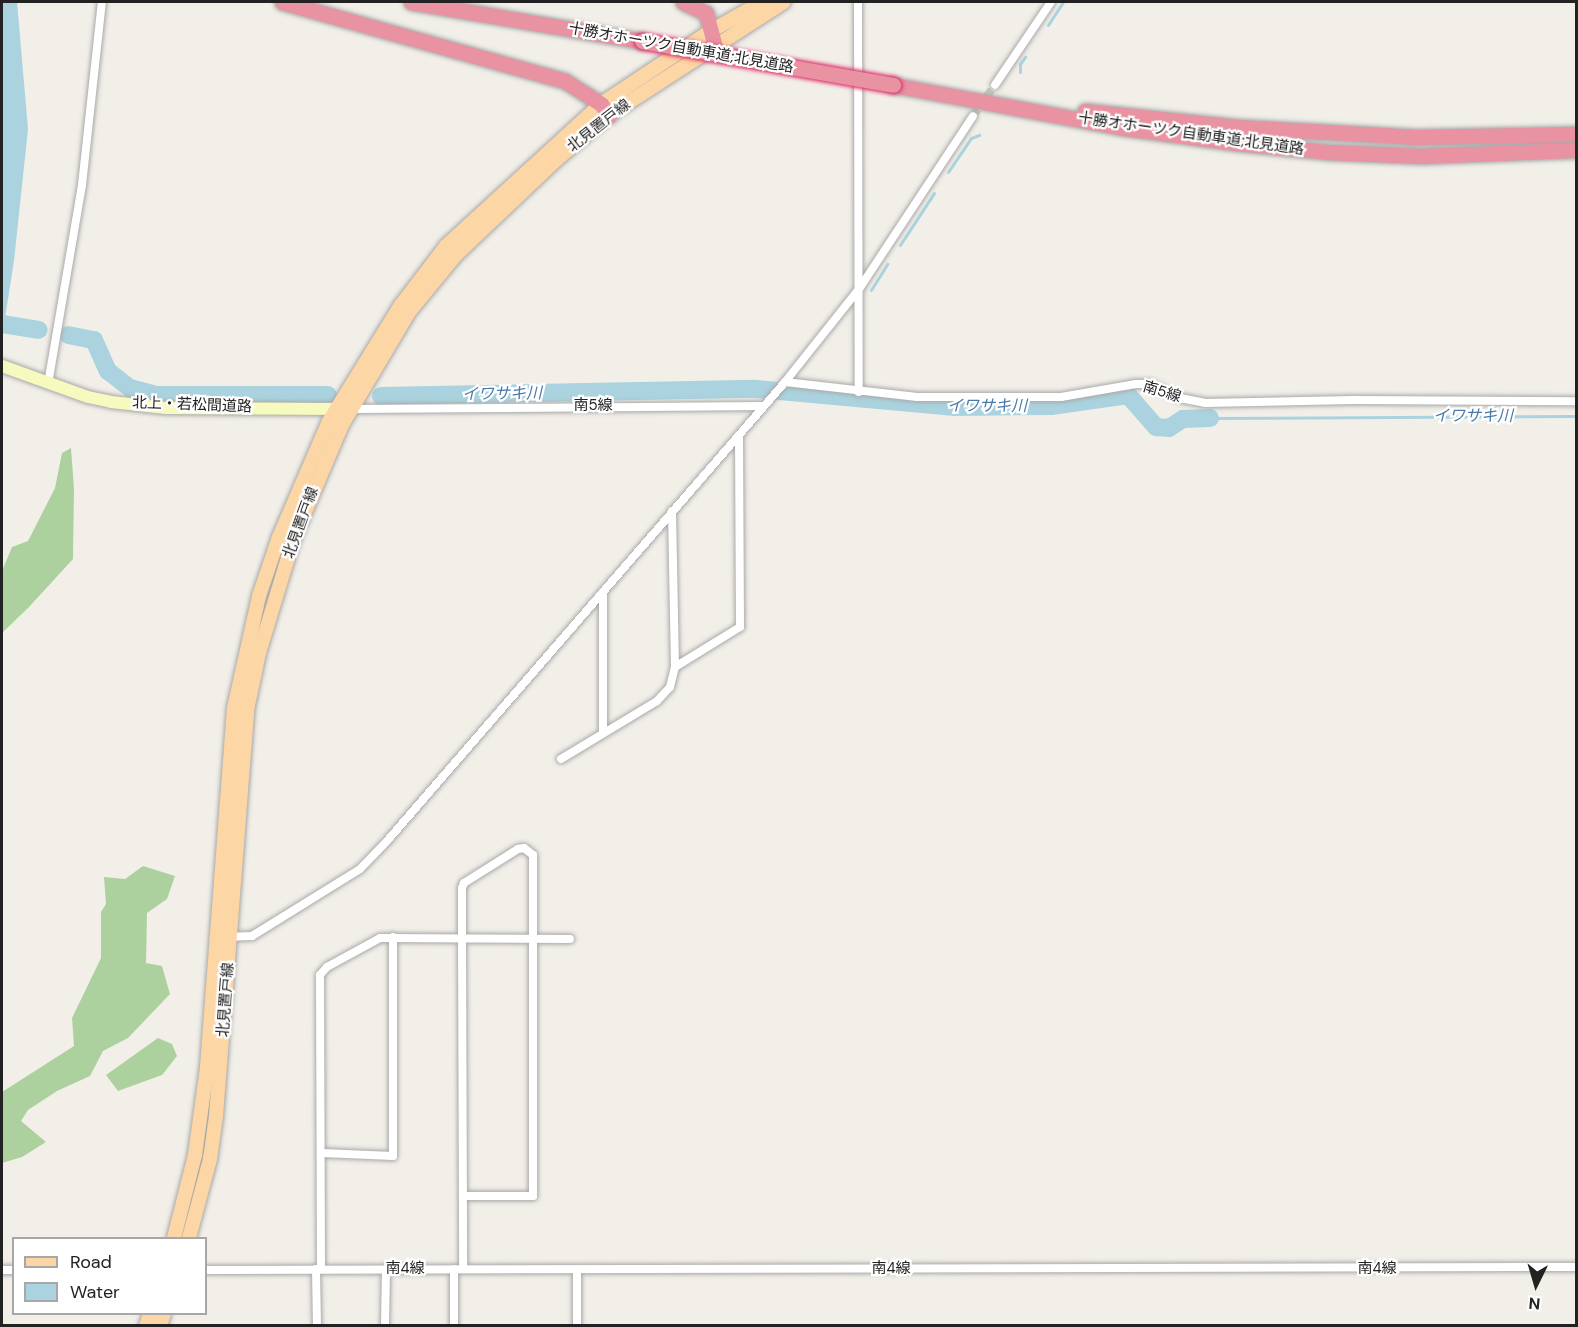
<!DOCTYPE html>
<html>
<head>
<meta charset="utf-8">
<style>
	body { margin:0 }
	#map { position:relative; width:1578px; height:1327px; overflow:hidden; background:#f2efe9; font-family:"DM Sans","Noto Sans JP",sans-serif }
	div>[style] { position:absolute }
	.forest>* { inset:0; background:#add19e }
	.water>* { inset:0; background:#aad3df }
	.stream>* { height:3px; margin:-1.5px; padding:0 1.5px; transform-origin:1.5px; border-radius:1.5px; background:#aad3df }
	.river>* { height:18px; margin:-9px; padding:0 9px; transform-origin:9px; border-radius:9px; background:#aad3df }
	.street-tunnel>* { height:8px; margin-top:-4px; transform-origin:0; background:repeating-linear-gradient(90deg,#c8c6c1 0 8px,transparent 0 12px) }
	.roads { filter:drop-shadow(0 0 2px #a9a9a9) drop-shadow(0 0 2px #a9a9a9) }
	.street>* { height:8px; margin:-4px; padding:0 4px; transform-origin:4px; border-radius:4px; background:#fff }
	.secondary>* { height:12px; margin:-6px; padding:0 6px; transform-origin:6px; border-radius:6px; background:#f7fabf }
	.primary>* { height:14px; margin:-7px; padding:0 7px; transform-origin:7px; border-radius:7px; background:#fcd6a4 }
	.highway>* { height:15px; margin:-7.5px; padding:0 7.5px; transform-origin:7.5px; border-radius:7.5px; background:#e892a2 }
	.bridges { filter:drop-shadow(0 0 2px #dc2a67) drop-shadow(0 0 2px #dc2a67) }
	.highway-bridge>* { height:15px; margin:-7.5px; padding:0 7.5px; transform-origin:7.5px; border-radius:7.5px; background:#e892a2 }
	span { translate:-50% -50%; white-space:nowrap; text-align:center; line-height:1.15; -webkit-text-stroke:4.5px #fff; paint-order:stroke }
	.street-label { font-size:15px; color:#222 }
	.water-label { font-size:16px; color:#4a7aab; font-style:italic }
	.frame { position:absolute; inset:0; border:3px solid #222; pointer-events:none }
	.legend { position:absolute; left:12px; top:1237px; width:195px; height:78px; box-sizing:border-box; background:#fff; border:2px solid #a7a7a7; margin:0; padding:8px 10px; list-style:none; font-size:18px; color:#222 }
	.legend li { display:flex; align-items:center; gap:12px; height:30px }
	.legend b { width:30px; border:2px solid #a7a7a7 }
	.north { position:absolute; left:1506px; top:1255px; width:60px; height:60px; -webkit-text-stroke:4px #fff; paint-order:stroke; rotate:185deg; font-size:16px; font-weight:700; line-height:24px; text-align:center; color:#222 }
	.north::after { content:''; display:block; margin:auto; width:21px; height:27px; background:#222; clip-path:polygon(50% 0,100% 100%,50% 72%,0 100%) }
</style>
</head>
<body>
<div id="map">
	<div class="forest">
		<div style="clip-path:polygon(71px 448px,74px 489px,73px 559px,29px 607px,2px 633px,2px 571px,12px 547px,28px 541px,55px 488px,62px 453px)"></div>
		<div style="clip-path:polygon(143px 866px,175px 876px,167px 899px,147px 913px,146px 963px,162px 966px,170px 994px,128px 1038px,103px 1051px,90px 1076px,57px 1091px,28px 1110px,21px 1121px,46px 1142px,22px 1157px,2px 1163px,2px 1092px,74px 1046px,72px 1018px,101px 958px,101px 912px,106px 904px,104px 877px,125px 879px)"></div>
		<div style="clip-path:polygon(158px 1038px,172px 1044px,177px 1056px,162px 1075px,118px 1091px,106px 1075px)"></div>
	</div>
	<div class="water">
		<div style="clip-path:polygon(2px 2px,17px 2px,28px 129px,14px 261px,2px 337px)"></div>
	</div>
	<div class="stream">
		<div style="left:1048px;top:25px;width:27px;rotate:-57deg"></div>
		<div style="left:1020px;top:72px;width:8px;rotate:-90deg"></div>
		<div style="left:1020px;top:64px;width:9px;rotate:-54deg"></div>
		<div style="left:948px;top:172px;width:41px;rotate:-55.9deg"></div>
		<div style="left:971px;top:138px;width:9px;rotate:-21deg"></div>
		<div style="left:900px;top:245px;width:62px;rotate:-56.8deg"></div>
		<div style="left:871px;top:290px;width:31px;rotate:-58deg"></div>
		<div style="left:789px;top:392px;width:4px;rotate:-45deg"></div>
		<div style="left:1210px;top:418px;width:366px;rotate:-0.3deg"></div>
	</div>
	<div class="river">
		<div style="left:2px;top:324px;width:37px;rotate:9deg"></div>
		<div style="left:68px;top:335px;width:26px;rotate:11deg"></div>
		<div style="left:94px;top:340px;width:34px;rotate:66deg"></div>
		<div style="left:108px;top:371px;width:28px;rotate:38deg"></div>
		<div style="left:130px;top:388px;width:28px;rotate:15deg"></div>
		<div style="left:157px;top:395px;width:171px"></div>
		<div style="left:381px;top:396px;width:375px;rotate:-1.1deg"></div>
		<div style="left:756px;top:389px;width:200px;rotate:5.2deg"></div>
		<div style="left:955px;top:407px;width:96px;rotate:-0.6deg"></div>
		<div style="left:1051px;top:406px;width:78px;rotate:-8.1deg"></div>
		<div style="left:1128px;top:395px;width:43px;rotate:48.8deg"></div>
		<div style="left:1156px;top:427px;width:13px;rotate:4deg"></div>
		<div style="left:1169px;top:428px;width:17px;rotate:-33deg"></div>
		<div style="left:1183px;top:419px;width:27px;rotate:-2deg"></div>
	</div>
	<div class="street-tunnel">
		<div style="left:973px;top:116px;width:38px;rotate:-55deg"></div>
	</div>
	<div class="roads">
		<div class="street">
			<div style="left:858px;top:2px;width:390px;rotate:89.9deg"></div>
			<div style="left:995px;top:85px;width:100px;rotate:-56deg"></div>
			<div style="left:785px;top:382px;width:133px;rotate:6.5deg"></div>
			<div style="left:917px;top:397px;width:144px"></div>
			<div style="left:1061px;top:397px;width:76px;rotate:-9.8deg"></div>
			<div style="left:1136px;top:384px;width:13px"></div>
			<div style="left:1149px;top:384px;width:34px;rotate:24deg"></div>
			<div style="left:1180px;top:398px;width:25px;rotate:11deg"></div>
			<div style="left:1205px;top:403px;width:149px;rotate:-1.2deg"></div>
			<div style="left:1354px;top:400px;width:222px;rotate:0.3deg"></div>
			<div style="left:48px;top:384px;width:202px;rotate:-80.3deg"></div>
			<div style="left:82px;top:185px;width:184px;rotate:-83.8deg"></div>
			<div style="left:351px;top:409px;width:412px;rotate:-0.4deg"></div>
			<div style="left:672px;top:511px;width:156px;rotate:88.9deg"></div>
			<div style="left:675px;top:667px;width:76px;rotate:-31.6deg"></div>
			<div style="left:740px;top:627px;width:192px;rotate:-90.3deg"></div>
			<div style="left:603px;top:592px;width:140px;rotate:90deg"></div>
			<div style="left:561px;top:759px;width:112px;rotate:-31.1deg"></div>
			<div style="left:657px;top:701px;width:19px;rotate:-47deg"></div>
			<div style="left:670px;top:687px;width:21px;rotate:-76deg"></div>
			<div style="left:225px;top:937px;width:27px;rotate:-2deg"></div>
			<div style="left:252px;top:936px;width:127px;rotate:-31.8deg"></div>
			<div style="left:360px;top:869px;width:39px;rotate:-46deg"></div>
			<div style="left:387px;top:841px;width:608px;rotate:-49.07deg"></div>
			<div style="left:785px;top:382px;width:119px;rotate:-51.5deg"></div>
			<div style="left:859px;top:289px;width:207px;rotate:-56.6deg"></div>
			<div style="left:322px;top:1153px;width:71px;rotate:2.4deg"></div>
			<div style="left:393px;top:1156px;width:219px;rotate:-90deg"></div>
			<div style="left:463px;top:1196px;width:70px"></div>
			<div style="left:533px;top:1196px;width:341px;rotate:-90deg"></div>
			<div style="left:533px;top:855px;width:11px;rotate:-142deg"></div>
			<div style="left:524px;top:848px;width:6px;rotate:171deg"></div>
			<div style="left:518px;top:849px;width:64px;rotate:147.8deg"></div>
			<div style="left:464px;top:883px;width:5px;rotate:112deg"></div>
			<div style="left:462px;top:888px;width:49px;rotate:90deg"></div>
			<div style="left:462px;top:937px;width:332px;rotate:89.8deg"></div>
			<div style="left:316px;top:1269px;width:57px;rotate:89deg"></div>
			<div style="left:321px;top:1269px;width:294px;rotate:-90.2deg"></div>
			<div style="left:320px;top:975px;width:11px;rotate:-49deg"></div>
			<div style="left:327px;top:967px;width:60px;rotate:-28.7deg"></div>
			<div style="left:380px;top:938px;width:190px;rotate:0.3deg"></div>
			<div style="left:454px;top:1269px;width:57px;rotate:90deg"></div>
			<div style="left:2px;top:1270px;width:12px"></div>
			<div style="left:206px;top:1270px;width:1370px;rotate:-0.13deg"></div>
			<div style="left:385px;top:1326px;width:57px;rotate:-89deg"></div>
			<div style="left:577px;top:1326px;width:56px;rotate:-90deg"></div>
		</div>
		<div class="secondary">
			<div style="left:2px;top:366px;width:91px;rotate:19.8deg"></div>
			<div style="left:88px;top:397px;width:24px;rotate:12deg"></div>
			<div style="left:111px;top:402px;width:55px;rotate:6.2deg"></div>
			<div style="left:166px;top:408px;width:179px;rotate:0.3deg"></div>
		</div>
		<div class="primary">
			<div style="left:174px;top:1238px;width:86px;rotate:-75.8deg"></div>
			<div style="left:195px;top:1155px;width:89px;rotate:-82.2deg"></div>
			<div style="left:207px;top:1067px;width:360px;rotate:-85.7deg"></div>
			<div style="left:234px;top:708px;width:115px;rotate:-77.4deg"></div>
			<div style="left:259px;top:596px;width:62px;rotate:-71.3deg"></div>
			<div style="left:279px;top:537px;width:124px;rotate:-66.7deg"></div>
			<div style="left:328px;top:423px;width:139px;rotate:-58.3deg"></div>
			<div style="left:401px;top:305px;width:74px;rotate:-52.7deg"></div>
			<div style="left:446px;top:246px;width:210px;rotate:-42.5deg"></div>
			<div style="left:601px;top:104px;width:132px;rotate:-33.6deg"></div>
			<div style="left:711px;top:31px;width:59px;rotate:-29.6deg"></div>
			<div style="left:189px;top:1238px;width:82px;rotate:-75.1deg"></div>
			<div style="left:210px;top:1159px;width:43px;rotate:-82.1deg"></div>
			<div style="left:216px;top:1116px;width:407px;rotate:-85.6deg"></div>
			<div style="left:247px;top:710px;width:58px;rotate:-78.1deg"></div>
			<div style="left:259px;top:653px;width:120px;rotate:-73.1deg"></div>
			<div style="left:294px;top:538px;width:123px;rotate:-67deg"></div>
			<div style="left:342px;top:425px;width:131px;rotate:-59.3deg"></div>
			<div style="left:409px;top:312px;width:74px;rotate:-50.5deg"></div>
			<div style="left:456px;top:255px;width:137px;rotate:-43.5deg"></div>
			<div style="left:555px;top:161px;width:71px;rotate:-40.4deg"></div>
			<div style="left:609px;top:115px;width:208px;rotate:-32.9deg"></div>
			<div style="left:146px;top:1326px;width:13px;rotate:-72deg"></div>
			<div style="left:160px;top:1326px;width:13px;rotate:-72deg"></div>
		</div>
		<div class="highway">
			<div style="left:282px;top:2px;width:294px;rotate:15.6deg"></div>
			<div style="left:565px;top:81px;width:43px;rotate:32.6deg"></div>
			<div style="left:601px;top:104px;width:14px;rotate:54deg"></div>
			<div style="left:411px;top:2px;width:234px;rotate:9.6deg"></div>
			<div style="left:683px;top:2px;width:25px;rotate:26deg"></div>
			<div style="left:706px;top:13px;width:34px;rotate:75deg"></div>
			<div style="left:893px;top:85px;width:236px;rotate:10.5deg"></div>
			<div style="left:1125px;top:128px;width:112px;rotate:7.7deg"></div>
			<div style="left:1236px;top:143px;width:91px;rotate:5.6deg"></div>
			<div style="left:1327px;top:152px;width:94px;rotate:2.4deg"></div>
			<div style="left:1421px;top:156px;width:155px;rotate:-2.2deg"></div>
			<div style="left:1085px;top:111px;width:153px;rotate:6deg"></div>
			<div style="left:1237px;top:127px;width:180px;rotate:3.2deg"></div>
			<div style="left:1417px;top:137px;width:159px;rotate:-1.1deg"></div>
		</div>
	</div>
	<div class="bridges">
		<div class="highway-bridge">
			<div style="left:642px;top:41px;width:255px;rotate:9.9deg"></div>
		</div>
	</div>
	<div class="street-label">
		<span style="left:681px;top:48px;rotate:10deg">十勝オホーツク自動車道;北見道路</span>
		<span style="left:599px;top:126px;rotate:-38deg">北見置戸線</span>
		<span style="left:1191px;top:134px;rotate:8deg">十勝オホーツク自動車道;北見道路</span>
		<span style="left:1162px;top:392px;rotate:17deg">南5線</span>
		<span style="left:192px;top:405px;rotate:2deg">北上・若松間道路</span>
		<span style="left:593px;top:406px">南5線</span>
		<span style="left:301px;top:523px;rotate:-70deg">北見置戸線</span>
		<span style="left:226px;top:1000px;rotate:-86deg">北見置戸線</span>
		<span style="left:405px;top:1269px">南4線</span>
		<span style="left:891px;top:1269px">南4線</span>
		<span style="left:1377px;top:1269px">南4線</span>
	</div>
	<div class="water-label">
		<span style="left:502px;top:394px;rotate:-1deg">イワサキ川</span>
		<span style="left:987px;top:406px">イワサキ川</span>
		<span style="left:1473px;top:416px">イワサキ川</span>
	</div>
	<div class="frame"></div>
	<ul class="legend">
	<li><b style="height:8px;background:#fcd6a4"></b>Road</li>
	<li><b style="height:16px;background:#aad3df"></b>Water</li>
	</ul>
	<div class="north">N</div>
</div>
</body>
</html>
